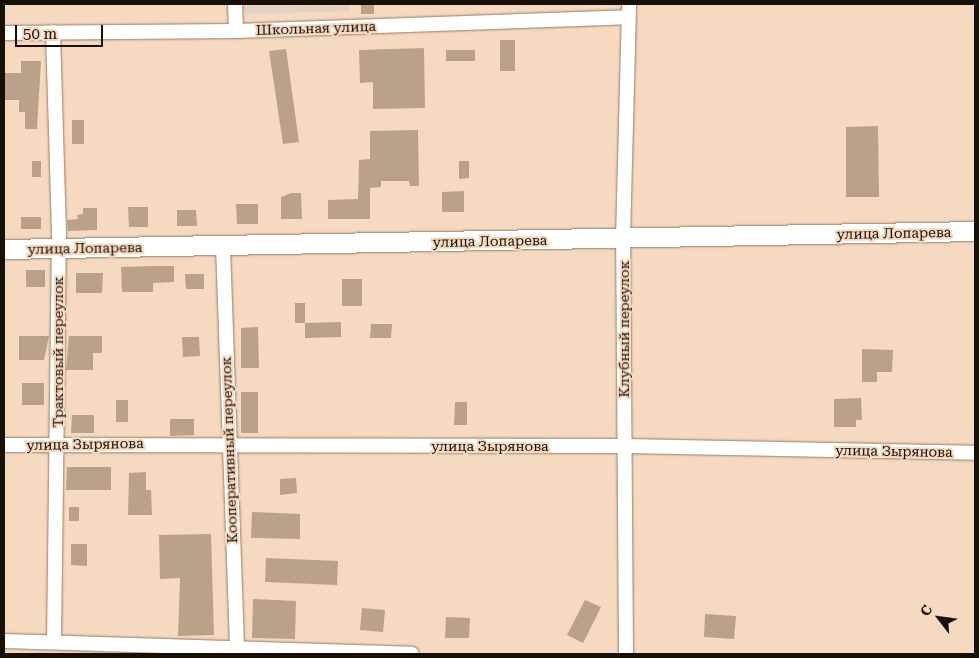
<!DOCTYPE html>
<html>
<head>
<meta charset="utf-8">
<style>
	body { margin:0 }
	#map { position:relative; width:979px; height:658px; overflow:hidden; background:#f5d9c1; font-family:"Roboto Serif",serif }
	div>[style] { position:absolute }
	.education>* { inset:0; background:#e4d1c2 }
	.building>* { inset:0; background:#bca18a }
	.roads { filter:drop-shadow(0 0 1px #967d66) drop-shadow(0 0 1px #967d66) }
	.street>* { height:14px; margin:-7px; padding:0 7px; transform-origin:7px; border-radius:7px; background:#fff }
	.secondary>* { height:19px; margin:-9.5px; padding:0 9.5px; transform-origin:9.5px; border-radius:9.5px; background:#fff }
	span { translate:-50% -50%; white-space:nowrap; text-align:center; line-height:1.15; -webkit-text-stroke:4px #f5d9c1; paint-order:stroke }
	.street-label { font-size:14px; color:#180f07 }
	.frame { position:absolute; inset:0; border:5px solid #180f07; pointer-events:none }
	.north { position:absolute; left:914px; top:593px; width:50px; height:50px; -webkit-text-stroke:4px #f5d9c1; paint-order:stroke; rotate:300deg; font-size:14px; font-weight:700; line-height:20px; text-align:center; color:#180f07 }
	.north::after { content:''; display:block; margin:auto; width:18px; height:22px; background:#180f07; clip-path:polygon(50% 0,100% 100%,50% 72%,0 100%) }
	.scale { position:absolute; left:15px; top:25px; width:88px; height:22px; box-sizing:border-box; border:2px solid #180f07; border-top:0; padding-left:6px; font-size:15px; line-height:18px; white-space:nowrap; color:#180f07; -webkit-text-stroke:4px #f5d9c1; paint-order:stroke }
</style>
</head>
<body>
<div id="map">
	<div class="education">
		<div style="clip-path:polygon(244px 4px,350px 4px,350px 11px,245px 14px)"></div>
	</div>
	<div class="building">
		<div style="clip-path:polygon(361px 4px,374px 4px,374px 14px,361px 14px)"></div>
		<div style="clip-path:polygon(500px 40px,515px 40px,515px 71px,500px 71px)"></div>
		<div style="clip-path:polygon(424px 48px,425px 108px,373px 109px,373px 82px,360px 83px,359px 50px)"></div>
		<div style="clip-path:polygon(286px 49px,299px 142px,283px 144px,269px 51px)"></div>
		<div style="clip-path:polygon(446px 50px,475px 50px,475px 61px,446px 61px)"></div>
		<div style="clip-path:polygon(21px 61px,41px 61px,37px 129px,25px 129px,25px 112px,19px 112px,19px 100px,4px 100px,4px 73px,21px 73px)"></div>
		<div style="clip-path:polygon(72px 120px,84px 120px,84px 144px,72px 144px)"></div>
		<div style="clip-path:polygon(878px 126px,879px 197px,846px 197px,846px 127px)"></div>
		<div style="clip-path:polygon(418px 130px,419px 186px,410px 186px,409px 181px,381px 181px,381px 187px,370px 188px,370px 219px,328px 219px,328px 200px,358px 199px,359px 160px,370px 159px,370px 131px)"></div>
		<div style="clip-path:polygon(32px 161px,41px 161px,41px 177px,32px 177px)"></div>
		<div style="clip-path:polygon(459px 161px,469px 161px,469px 178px,459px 179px)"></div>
		<div style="clip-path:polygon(464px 191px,464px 212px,442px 212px,442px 192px)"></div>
		<div style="clip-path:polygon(291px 193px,301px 193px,302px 219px,281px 219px,281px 197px)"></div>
		<div style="clip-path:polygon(236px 204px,258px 204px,258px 224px,237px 224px)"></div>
		<div style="clip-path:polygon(128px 207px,148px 207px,148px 227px,129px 227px)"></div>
		<div style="clip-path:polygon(83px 208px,97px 208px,97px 230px,68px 231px,67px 220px,78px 219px,77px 215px,83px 214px)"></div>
		<div style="clip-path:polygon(177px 210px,196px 210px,197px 226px,177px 226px)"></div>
		<div style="clip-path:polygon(21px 217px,41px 217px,41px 229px,21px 229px)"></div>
		<div style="clip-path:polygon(153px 266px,174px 266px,174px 282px,153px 283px,153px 292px,122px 292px,121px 267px)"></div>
		<div style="clip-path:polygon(26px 270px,45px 270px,45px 287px,26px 287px)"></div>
		<div style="clip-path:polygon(76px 273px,103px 273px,102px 293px,76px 293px)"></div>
		<div style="clip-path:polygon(185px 274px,204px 274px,204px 289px,186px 289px)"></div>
		<div style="clip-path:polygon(342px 279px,362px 279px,362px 306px,342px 306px)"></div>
		<div style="clip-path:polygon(295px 303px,305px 303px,305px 323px,295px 323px)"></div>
		<div style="clip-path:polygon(341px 322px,341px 337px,305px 338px,305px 323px)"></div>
		<div style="clip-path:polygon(371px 324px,392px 324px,391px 338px,370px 338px)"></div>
		<div style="clip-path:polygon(258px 327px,259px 368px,241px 368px,241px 328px)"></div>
		<div style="clip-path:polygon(19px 336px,49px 336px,44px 360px,19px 360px)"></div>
		<div style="clip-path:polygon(69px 336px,102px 336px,102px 353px,93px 353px,93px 370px,66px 370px)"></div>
		<div style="clip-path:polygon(182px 337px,199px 337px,200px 356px,183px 357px)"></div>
		<div style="clip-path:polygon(862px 349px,893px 350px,892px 372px,877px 372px,877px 382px,862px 382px)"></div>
		<div style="clip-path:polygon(22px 383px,44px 383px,44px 405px,22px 405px)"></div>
		<div style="clip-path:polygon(241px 392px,258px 392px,258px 433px,241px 433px)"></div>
		<div style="clip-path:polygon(861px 398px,862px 420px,856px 420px,856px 427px,834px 427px,834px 399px)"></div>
		<div style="clip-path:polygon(116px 400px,128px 400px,128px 422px,116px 422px)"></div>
		<div style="clip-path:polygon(455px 402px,467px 402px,467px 425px,454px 425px)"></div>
		<div style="clip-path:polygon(72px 415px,94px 415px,94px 433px,71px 433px)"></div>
		<div style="clip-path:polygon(170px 419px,194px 419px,194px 435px,170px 436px)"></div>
		<div style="clip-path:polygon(67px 467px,111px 467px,111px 490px,66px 490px)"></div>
		<div style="clip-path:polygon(146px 472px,146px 490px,151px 490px,152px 515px,128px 515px,129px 473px)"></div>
		<div style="clip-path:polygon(296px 478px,297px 493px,280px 495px,280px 479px)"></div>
		<div style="clip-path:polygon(69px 507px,79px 507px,79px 521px,69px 521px)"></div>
		<div style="clip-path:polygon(252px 512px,300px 514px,300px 539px,251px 538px)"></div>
		<div style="clip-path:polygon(211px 534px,214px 635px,178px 636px,180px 578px,160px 579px,159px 535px)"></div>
		<div style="clip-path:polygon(71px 544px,87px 544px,87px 566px,71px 565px)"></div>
		<div style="clip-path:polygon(266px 558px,338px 561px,337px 585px,265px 582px)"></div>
		<div style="clip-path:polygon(253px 599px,296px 601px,295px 639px,252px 638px)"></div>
		<div style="clip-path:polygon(585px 600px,601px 607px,583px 643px,567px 635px)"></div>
		<div style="clip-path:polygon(362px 608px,385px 610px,383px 632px,360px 630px)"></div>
		<div style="clip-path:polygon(705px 614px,736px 616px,734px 639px,704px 637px)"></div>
		<div style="clip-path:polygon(446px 617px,470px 618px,469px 638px,445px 638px)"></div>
	</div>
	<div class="roads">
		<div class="street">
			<div style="left:235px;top:4px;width:27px;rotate:88deg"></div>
			<div style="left:53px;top:32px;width:202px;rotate:88.3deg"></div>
			<div style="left:59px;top:234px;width:408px;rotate:90.7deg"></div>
			<div style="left:4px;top:33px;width:232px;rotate:-0.5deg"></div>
			<div style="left:236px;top:31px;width:392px;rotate:-2deg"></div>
			<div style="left:223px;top:246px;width:408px;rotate:88deg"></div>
			<div style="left:4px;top:445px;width:621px;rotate:0.09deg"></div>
			<div style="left:625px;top:446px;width:350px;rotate:1.1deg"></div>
			<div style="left:4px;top:641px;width:408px;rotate:1.8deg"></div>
			<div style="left:626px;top:654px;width:416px;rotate:-90.4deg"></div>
			<div style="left:623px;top:238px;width:234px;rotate:-88.5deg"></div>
		</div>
		<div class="secondary">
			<div style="left:4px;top:249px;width:971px;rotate:-1.06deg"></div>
		</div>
	</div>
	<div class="street-label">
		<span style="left:316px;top:28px;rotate:-2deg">Школьная улица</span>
		<span style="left:894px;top:233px;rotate:-1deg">улица Лопарева</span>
		<span style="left:490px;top:241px;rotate:-1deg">улица Лопарева</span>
		<span style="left:85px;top:248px;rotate:-1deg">улица Лопарева</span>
		<span style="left:624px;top:329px;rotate:-90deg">Клубный переулок</span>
		<span style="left:58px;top:352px;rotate:-90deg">Трактовый переулок</span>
		<span style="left:85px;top:444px;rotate:-1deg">улица Зырянова</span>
		<span style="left:490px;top:446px">улица Зырянова</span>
		<span style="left:229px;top:450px;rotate:-92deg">Кооперативный переулок</span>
		<span style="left:894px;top:451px;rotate:1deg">улица Зырянова</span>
	</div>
	<div class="frame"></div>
	<div class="north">С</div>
	<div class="scale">50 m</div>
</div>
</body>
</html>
